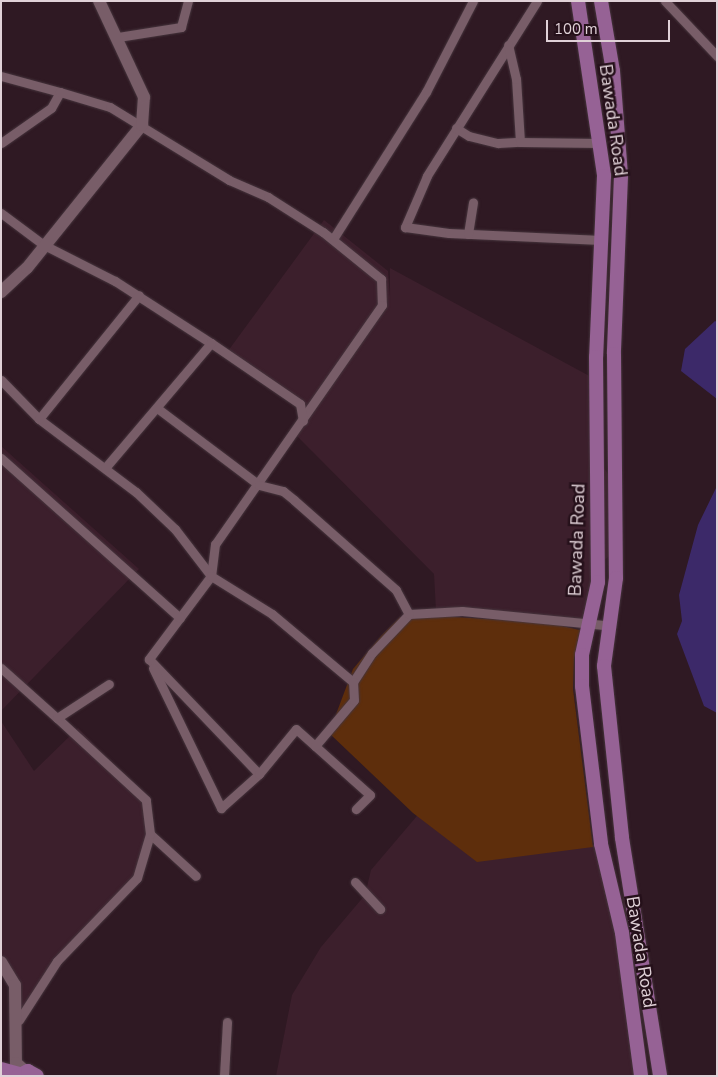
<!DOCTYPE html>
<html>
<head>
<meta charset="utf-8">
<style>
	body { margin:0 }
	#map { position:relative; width:718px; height:1077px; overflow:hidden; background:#2f1923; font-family:"Nunito Sans",sans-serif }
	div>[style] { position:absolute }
	.built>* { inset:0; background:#3c1f2c }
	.green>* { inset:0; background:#5e2e0c }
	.water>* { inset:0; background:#3c2969 }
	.roads { filter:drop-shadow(0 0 1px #46353d) drop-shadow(0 0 1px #46353d) }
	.street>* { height:9px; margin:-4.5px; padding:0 4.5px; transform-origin:4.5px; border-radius:4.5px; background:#785d68 }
	.secondary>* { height:12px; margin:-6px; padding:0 6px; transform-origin:6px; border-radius:6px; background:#785d68 }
	.primary>* { height:14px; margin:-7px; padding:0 7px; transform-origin:7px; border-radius:7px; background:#966295 }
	span { translate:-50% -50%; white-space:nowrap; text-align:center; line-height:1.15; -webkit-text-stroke:5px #25101a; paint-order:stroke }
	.street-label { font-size:18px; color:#e0d1d7 }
	.frame { position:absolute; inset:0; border:2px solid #e0d1d7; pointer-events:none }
	.scale { position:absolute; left:546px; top:20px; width:124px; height:22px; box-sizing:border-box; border:2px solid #e0d1d7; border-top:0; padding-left:6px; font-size:15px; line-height:18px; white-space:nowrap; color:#e0d1d7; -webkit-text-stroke:4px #25101a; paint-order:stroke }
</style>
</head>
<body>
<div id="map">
	<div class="built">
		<div style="clip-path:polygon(324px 220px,388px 271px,390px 297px,390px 268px,595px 379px,599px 460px,611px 479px,616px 551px,599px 564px,592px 623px,436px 611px,434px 574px,295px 434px,310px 414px,225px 355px)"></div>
		<div style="clip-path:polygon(1px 446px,139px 569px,1px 711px)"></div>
		<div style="clip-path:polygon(1px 721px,34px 771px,78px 728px,150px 801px,154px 832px,141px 877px,65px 956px,23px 1018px,19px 986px,1px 954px)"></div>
		<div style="clip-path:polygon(422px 810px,486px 859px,601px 844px,641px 1076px,276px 1076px,292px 995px,321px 947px,365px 895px,371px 870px)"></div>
	</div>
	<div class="green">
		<div style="clip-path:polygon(439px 616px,549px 623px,584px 631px,574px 658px,573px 689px,593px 847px,477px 862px,413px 813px,329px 733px,353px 669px,381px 636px,400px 617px)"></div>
	</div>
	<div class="water">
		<div style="clip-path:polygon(715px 321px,717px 322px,717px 399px,681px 371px,685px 349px)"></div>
		<div style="clip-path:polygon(717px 486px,717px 713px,704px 706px,677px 634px,682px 621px,679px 595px,698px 525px)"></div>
	</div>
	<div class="roads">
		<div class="street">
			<div style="left:537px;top:1px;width:207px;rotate:122.2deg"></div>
			<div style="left:427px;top:176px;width:56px;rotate:113.3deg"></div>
			<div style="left:405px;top:227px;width:44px;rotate:7.8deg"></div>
			<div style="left:449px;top:233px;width:152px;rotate:2.6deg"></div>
			<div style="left:665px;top:1px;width:76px;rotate:46.6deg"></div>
			<div style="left:118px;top:37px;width:64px;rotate:-9deg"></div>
			<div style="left:181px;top:27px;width:27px;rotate:-75deg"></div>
			<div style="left:1px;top:76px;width:61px;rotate:15.2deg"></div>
			<div style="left:60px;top:92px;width:18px;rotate:119deg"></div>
			<div style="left:51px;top:108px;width:61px;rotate:145deg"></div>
			<div style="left:60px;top:92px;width:52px;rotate:16.7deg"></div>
			<div style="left:110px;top:107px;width:140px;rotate:31.5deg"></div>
			<div style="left:229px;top:180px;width:43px;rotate:23.6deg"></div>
			<div style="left:268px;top:197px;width:65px;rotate:32.5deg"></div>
			<div style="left:323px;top:232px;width:75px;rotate:39deg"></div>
			<div style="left:381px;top:279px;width:26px;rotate:88deg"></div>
			<div style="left:382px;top:305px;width:292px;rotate:124.9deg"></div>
			<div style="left:215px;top:544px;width:32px;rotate:97deg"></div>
			<div style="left:211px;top:576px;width:104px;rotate:126.8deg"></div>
			<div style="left:149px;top:659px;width:159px;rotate:46.3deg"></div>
			<div style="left:456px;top:128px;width:15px;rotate:32deg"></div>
			<div style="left:469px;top:136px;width:30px;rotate:14deg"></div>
			<div style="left:498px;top:143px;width:22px;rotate:-3deg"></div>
			<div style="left:520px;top:142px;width:63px;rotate:-93.6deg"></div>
			<div style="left:516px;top:79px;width:35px;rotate:-103deg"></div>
			<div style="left:520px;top:142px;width:80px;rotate:0.7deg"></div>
			<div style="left:1px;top:213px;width:54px;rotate:36.7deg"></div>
			<div style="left:44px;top:245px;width:80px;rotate:26.9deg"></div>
			<div style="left:115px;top:281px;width:114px;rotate:32.9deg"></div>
			<div style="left:211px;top:343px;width:108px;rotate:34.4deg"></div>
			<div style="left:300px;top:404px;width:17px;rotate:80deg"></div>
			<div style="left:468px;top:234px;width:32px;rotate:-81deg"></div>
			<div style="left:333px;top:239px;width:174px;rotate:-57.7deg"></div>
			<div style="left:426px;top:92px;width:102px;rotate:-62.7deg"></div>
			<div style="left:1px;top:380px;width:54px;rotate:45.7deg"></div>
			<div style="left:39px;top:419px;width:121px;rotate:37deg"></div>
			<div style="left:136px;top:492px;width:54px;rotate:43.5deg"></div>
			<div style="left:175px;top:529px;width:59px;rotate:52.5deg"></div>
			<div style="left:211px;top:576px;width:72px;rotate:31.9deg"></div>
			<div style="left:272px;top:614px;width:106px;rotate:40deg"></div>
			<div style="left:353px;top:682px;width:35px;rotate:-57deg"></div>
			<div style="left:372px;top:653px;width:54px;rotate:-46.5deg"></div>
			<div style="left:409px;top:614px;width:53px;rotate:-3.2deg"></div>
			<div style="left:462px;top:611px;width:145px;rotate:5.6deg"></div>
			<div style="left:157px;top:408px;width:128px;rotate:37deg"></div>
			<div style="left:259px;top:485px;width:25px;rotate:14deg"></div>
			<div style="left:283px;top:491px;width:14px;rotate:39deg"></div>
			<div style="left:294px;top:500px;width:136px;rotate:41.4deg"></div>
			<div style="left:396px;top:590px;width:27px;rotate:62deg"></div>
			<div style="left:39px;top:419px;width:159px;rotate:-51.1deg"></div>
			<div style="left:1px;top:458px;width:240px;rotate:41.8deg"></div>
			<div style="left:105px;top:468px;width:164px;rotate:-49.7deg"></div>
			<div style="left:1px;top:668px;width:75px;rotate:41.8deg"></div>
			<div style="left:153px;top:668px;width:156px;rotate:64.1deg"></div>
			<div style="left:221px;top:808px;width:51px;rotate:-41.8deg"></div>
			<div style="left:259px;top:774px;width:58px;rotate:-50.6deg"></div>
			<div style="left:296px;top:729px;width:99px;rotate:41.7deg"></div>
			<div style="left:370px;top:795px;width:20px;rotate:135deg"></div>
			<div style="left:315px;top:746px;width:60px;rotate:-49.7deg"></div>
			<div style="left:354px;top:700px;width:18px;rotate:-93deg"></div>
			<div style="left:150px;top:834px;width:62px;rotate:42.4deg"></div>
			<div style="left:355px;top:882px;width:37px;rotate:47deg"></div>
			<div style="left:19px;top:1020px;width:70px;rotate:-57.2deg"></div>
			<div style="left:57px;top:961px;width:115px;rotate:-46.1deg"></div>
			<div style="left:137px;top:878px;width:46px;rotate:-73.5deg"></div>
			<div style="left:150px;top:834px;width:34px;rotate:-97deg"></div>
			<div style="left:146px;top:800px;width:121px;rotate:-137.3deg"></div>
			<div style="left:57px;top:718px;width:62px;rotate:-33.2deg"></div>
			<div style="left:224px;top:1076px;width:54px;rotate:-86.8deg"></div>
		</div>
		<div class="secondary">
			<div style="left:1px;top:292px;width:35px;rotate:-43deg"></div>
			<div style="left:27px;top:268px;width:184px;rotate:-51.2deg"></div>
			<div style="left:142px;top:125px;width:28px;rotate:-86deg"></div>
			<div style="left:144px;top:97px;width:106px;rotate:-115.1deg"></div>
			<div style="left:1px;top:962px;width:27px;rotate:59deg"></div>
			<div style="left:15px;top:985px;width:78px;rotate:89.3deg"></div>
			<div style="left:16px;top:1063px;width:12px;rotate:42deg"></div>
		</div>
		<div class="primary">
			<div style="left:578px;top:1px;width:177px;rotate:81.5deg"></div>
			<div style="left:604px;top:176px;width:181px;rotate:92.5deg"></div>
			<div style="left:596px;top:357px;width:225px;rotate:89.5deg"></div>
			<div style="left:598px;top:582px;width:75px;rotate:102.4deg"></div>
			<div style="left:582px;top:655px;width:31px;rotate:90deg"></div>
			<div style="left:582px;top:686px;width:159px;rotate:83.1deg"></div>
			<div style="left:601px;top:844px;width:91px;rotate:76.7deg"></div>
			<div style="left:622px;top:933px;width:144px;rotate:82.4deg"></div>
			<div style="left:601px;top:1px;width:71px;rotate:80.3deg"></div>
			<div style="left:613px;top:71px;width:105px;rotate:85.6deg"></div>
			<div style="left:621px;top:176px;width:178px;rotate:92.3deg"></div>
			<div style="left:614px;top:354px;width:224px;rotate:89.5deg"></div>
			<div style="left:616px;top:578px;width:89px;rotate:97.8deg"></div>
			<div style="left:604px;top:666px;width:173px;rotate:84deg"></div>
			<div style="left:622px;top:838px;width:241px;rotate:80.9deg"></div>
			<div style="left:1px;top:1069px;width:20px;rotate:15deg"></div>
			<div style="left:18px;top:1076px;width:11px;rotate:-27deg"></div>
			<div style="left:28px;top:1071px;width:10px;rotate:29deg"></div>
		</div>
	</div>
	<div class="street-label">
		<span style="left:613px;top:120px;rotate:82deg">Bawada Road</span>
		<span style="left:577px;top:540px;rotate:-88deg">Bawada Road</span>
		<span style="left:641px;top:952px;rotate:81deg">Bawada Road</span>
	</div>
	<div class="frame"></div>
	<div class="scale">100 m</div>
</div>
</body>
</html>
